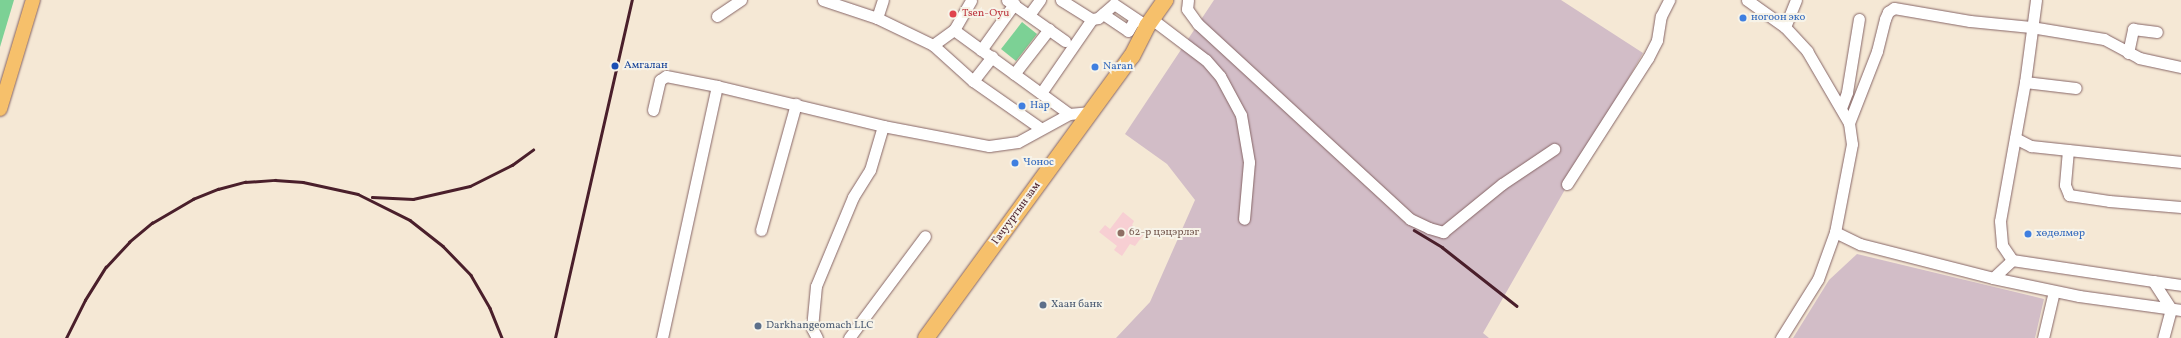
<!DOCTYPE html>
<html>
<head>
<meta charset="utf-8">
<style>
	body { margin:0 }
	#map { position:relative; width:2181px; height:338px; overflow:hidden; background:#f5e8d5; font-family:Vollkorn,serif }
	div>[style] { position:absolute }
	.built>* { inset:0; background:#f7cfd3 }
	.industrial>* { inset:0; background:#d2bdc7 }
	.green>* { inset:0; background:#7cd195 }
	.roads { filter:drop-shadow(0 0 1px #866566) drop-shadow(0 0 1px #866566) }
	.minor>* { height:11px; margin:-5.5px; padding:0 5.5px; transform-origin:5.5px; border-radius:5.5px; background:#fff }
	.major>* { height:14px; margin:-7px; padding:0 7px; transform-origin:7px; border-radius:7px; background:#f6c06b }
	.highway>* { height:16px; margin:-8px; padding:0 8px; transform-origin:8px; border-radius:8px; background:#f6c06b }
	.rail>* { height:2.5px; margin:-1.25px; padding:0 1.25px; transform-origin:1.25px; border-radius:1.25px; background:#4a1f2b }
	.dots>* { width:11px; height:11px; translate:-50% -50%; box-sizing:border-box; border:2px solid #f7f3e8; border-radius:50% }
	span { translate:-50% -50%; white-space:nowrap; text-align:center; line-height:1.15; -webkit-text-stroke:4px #f7f3e8; paint-order:stroke }
	.health-label { font-size:11px; color:#be3a42 }
	.left { translate:0 -50%; text-align:left }
	.shop-label { font-size:11px; color:#366cbe }
	.transit-label { font-size:11px; color:#164399 }
	.street-label { font-size:11px; color:#4a1f2b }
	.education-label { font-size:11px; color:#785e54 }
	.service-label { font-size:11px; color:#4e5e75 }
</style>
</head>
<body>
<div id="map">
	<div class="built">
		<div style="clip-path:polygon(1123px 212px,1134px 221px,1132px 225px,1144px 234px,1135px 246px,1130px 244px,1122px 256px,1114px 250px,1117px 246px,1099px 232px,1105px 225px,1110px 229px)"></div>
	</div>
	<div class="industrial">
		<div style="clip-path:polygon(1214px 0,1561px 0,1643px 53px,1483px 333px,1489px 338px,1116px 338px,1150px 302px,1195px 200px,1167px 164px,1125px 134px)"></div>
		<div style="clip-path:polygon(1857px 254px,2044px 299px,2035px 338px,1793px 338px,1829px 280px)"></div>
	</div>
	<div class="green">
		<div style="clip-path:polygon(0 0,14px 0,0 47px)"></div>
		<div style="clip-path:polygon(1022px 22px,1037px 34px,1016px 61px,1001px 49px)"></div>
	</div>
	<div class="roads">
		<div class="minor">
			<div style="left:823px;top:0;width:57px;rotate:18.4deg"></div>
			<div style="left:877px;top:18px;width:62px;rotate:25.7deg"></div>
			<div style="left:933px;top:45px;width:26px;rotate:-36deg"></div>
			<div style="left:954px;top:30px;width:142px;rotate:36.1deg"></div>
			<div style="left:1007px;top:0;width:71px;rotate:35.3deg"></div>
			<div style="left:1061px;top:0;width:36px;rotate:32deg"></div>
			<div style="left:1092px;top:19px;width:6px;rotate:-9deg"></div>
			<div style="left:1098px;top:18px;width:21px;rotate:-41deg"></div>
			<div style="left:1114px;top:4px;width:40px;rotate:34deg"></div>
			<div style="left:1188px;top:0;width:9px;rotate:96deg"></div>
			<div style="left:1187px;top:9px;width:19px;rotate:54deg"></div>
			<div style="left:1198px;top:24px;width:288px;rotate:42.6deg"></div>
			<div style="left:1410px;top:219px;width:21px;rotate:25deg"></div>
			<div style="left:1429px;top:228px;width:15px;rotate:16deg"></div>
			<div style="left:1443px;top:232px;width:76px;rotate:-39.1deg"></div>
			<div style="left:1502px;top:184px;width:63px;rotate:-33.9deg"></div>
			<div style="left:1747px;top:0;width:47px;rotate:35.4deg"></div>
			<div style="left:1785px;top:27px;width:33px;rotate:47deg"></div>
			<div style="left:1807px;top:51px;width:83px;rotate:59.7deg"></div>
			<div style="left:1849px;top:123px;width:21px;rotate:82deg"></div>
			<div style="left:1852px;top:144px;width:90px;rotate:100.9deg"></div>
			<div style="left:1835px;top:232px;width:50px;rotate:109.9deg"></div>
			<div style="left:1818px;top:279px;width:70px;rotate:122.1deg"></div>
			<div style="left:2036px;top:0;width:83px;rotate:97.6deg"></div>
			<div style="left:2025px;top:82px;width:141px;rotate:100.2deg"></div>
			<div style="left:2000px;top:221px;width:24px;rotate:85deg"></div>
			<div style="left:2002px;top:245px;width:18px;rotate:56deg"></div>
			<div style="left:2012px;top:260px;width:143px;rotate:8.5deg"></div>
			<div style="left:2153px;top:281px;width:33px;rotate:57deg"></div>
			<div style="left:2171px;top:309px;width:30px;rotate:105deg"></div>
			<div style="left:1103px;top:14px;width:30px;rotate:34deg"></div>
			<div style="left:1128px;top:31px;width:14px;rotate:-60deg"></div>
			<div style="left:1029px;top:15px;width:19px;rotate:-54deg"></div>
			<div style="left:717px;top:16px;width:29px;rotate:-34deg"></div>
			<div style="left:877px;top:18px;width:19px;rotate:-72deg"></div>
			<div style="left:1157px;top:23px;width:61px;rotate:37.1deg"></div>
			<div style="left:1206px;top:60px;width:21px;rotate:49deg"></div>
			<div style="left:1220px;top:76px;width:44px;rotate:61.7deg"></div>
			<div style="left:1241px;top:115px;width:48px;rotate:80.3deg"></div>
			<div style="left:1249px;top:162px;width:57px;rotate:95deg"></div>
			<div style="left:1785px;top:27px;width:29px;rotate:-68deg"></div>
			<div style="left:954px;top:30px;width:34px;rotate:-60deg"></div>
			<div style="left:933px;top:45px;width:54px;rotate:42deg"></div>
			<div style="left:973px;top:81px;width:31px;rotate:-52deg"></div>
			<div style="left:981px;top:50px;width:57px;rotate:-54.3deg"></div>
			<div style="left:2128px;top:53px;width:25px;rotate:-78deg"></div>
			<div style="left:2133px;top:29px;width:24px;rotate:7deg"></div>
			<div style="left:1014px;top:74px;width:57px;rotate:-52.1deg"></div>
			<div style="left:973px;top:81px;width:82px;rotate:35deg"></div>
			<div style="left:2025px;top:82px;width:51px;rotate:6.7deg"></div>
			<div style="left:1041px;top:93px;width:90px;rotate:-55.4deg"></div>
			<div style="left:1841px;top:108px;width:17px;rotate:-69deg"></div>
			<div style="left:1847px;top:92px;width:74px;rotate:-80.7deg"></div>
			<div style="left:653px;top:110px;width:31px;rotate:-77deg"></div>
			<div style="left:660px;top:80px;width:7px;rotate:-34deg"></div>
			<div style="left:666px;top:76px;width:52px;rotate:11.1deg"></div>
			<div style="left:717px;top:86px;width:171px;rotate:13.5deg"></div>
			<div style="left:883px;top:126px;width:108px;rotate:10.7deg"></div>
			<div style="left:989px;top:146px;width:29px;rotate:-8deg"></div>
			<div style="left:1018px;top:142px;width:58px;rotate:-28.8deg"></div>
			<div style="left:1069px;top:114px;width:22px;rotate:-5deg"></div>
			<div style="left:1849px;top:123px;width:77px;rotate:-68.7deg"></div>
			<div style="left:1877px;top:51px;width:33px;rotate:-76deg"></div>
			<div style="left:1885px;top:19px;width:8px;rotate:-67deg"></div>
			<div style="left:1888px;top:12px;width:7px;rotate:-34deg"></div>
			<div style="left:1894px;top:8px;width:77px;rotate:9.7deg"></div>
			<div style="left:1970px;top:21px;width:61px;rotate:5.6deg"></div>
			<div style="left:2031px;top:27px;width:74px;rotate:9.3deg"></div>
			<div style="left:2104px;top:39px;width:40px;rotate:28deg"></div>
			<div style="left:2139px;top:58px;width:43px;rotate:12.1deg"></div>
			<div style="left:2015px;top:138px;width:18px;rotate:27deg"></div>
			<div style="left:2031px;top:146px;width:151px;rotate:6.1deg"></div>
			<div style="left:2068px;top:150px;width:35px;rotate:95deg"></div>
			<div style="left:2065px;top:185px;width:11px;rotate:68deg"></div>
			<div style="left:2069px;top:195px;width:40px;rotate:8.5deg"></div>
			<div style="left:2109px;top:201px;width:72px;rotate:4.8deg"></div>
			<div style="left:1567px;top:184px;width:150px;rotate:-57.3deg"></div>
			<div style="left:1648px;top:58px;width:20px;rotate:-63deg"></div>
			<div style="left:1657px;top:40px;width:24px;rotate:-81deg"></div>
			<div style="left:1661px;top:16px;width:18px;rotate:-63deg"></div>
			<div style="left:761px;top:230px;width:131px;rotate:-74.5deg"></div>
			<div style="left:1835px;top:232px;width:28px;rotate:26deg"></div>
			<div style="left:1860px;top:244px;width:137px;rotate:14.3deg"></div>
			<div style="left:1993px;top:278px;width:88px;rotate:11.8deg"></div>
			<div style="left:2079px;top:296px;width:103px;rotate:7.8deg"></div>
			<div style="left:1993px;top:278px;width:26px;rotate:-43deg"></div>
			<div style="left:2153px;top:281px;width:28px;rotate:8deg"></div>
			<div style="left:662px;top:338px;width:258px;rotate:-77.7deg"></div>
			<div style="left:817px;top:338px;width:11px;rotate:-117deg"></div>
			<div style="left:812px;top:328px;width:42px;rotate:-84.6deg"></div>
			<div style="left:816px;top:286px;width:96px;rotate:-67.4deg"></div>
			<div style="left:853px;top:197px;width:32px;rotate:-58deg"></div>
			<div style="left:870px;top:170px;width:46px;rotate:-73.5deg"></div>
			<div style="left:849px;top:338px;width:127px;rotate:-53.3deg"></div>
			<div style="left:2043px;top:338px;width:48px;rotate:-76.8deg"></div>
		</div>
		<div class="major">
			<div style="left:0;top:109px;width:114px;rotate:-73.2deg"></div>
		</div>
		<div class="highway">
			<div style="left:926px;top:338px;width:349px;rotate:-53.9deg"></div>
			<div style="left:1132px;top:56px;width:34px;rotate:-63deg"></div>
			<div style="left:1147px;top:26px;width:32px;rotate:-55deg"></div>
		</div>
	</div>
	<div class="rail">
		<div style="left:372px;top:197px;width:41px;rotate:2.8deg"></div>
		<div style="left:413px;top:199px;width:58px;rotate:-12.8deg"></div>
		<div style="left:470px;top:186px;width:47px;rotate:-26.6deg"></div>
		<div style="left:512px;top:165px;width:26px;rotate:-36deg"></div>
		<div style="left:1414px;top:230px;width:33px;rotate:31deg"></div>
		<div style="left:1442px;top:247px;width:95px;rotate:38.2deg"></div>
		<div style="left:66px;top:338px;width:42px;rotate:-63.4deg"></div>
		<div style="left:85px;top:300px;width:39px;rotate:-58deg"></div>
		<div style="left:106px;top:267px;width:34px;rotate:-47deg"></div>
		<div style="left:129px;top:242px;width:30px;rotate:-40deg"></div>
		<div style="left:152px;top:223px;width:48px;rotate:-30.3deg"></div>
		<div style="left:193px;top:199px;width:27px;rotate:-22deg"></div>
		<div style="left:218px;top:189px;width:28px;rotate:-15deg"></div>
		<div style="left:245px;top:182px;width:30px;rotate:-4deg"></div>
		<div style="left:275px;top:180px;width:28px;rotate:4deg"></div>
		<div style="left:303px;top:182px;width:56px;rotate:12.3deg"></div>
		<div style="left:358px;top:194px;width:58px;rotate:26.6deg"></div>
		<div style="left:410px;top:220px;width:42px;rotate:38.2deg"></div>
		<div style="left:443px;top:246px;width:40px;rotate:46deg"></div>
		<div style="left:471px;top:275px;width:38px;rotate:60deg"></div>
		<div style="left:490px;top:308px;width:32px;rotate:68deg"></div>
		<div style="left:555px;top:338px;width:347px;rotate:-77.2deg"></div>
	</div>
	<div class="dots">
		<div style="left:953px;top:14px;background:#e0444e"></div>
		<div style="left:1743px;top:18px;background:#3f7fe0"></div>
		<div style="left:615px;top:66px;background:#1a4fb4"></div>
		<div style="left:1095px;top:67px;background:#3f7fe0"></div>
		<div style="left:1022px;top:106px;background:#3f7fe0"></div>
		<div style="left:1015px;top:163px;background:#3f7fe0"></div>
		<div style="left:1121px;top:233px;background:#8d6e63"></div>
		<div style="left:2028px;top:234px;background:#3f7fe0"></div>
		<div style="left:1043px;top:305px;background:#5c6f8a"></div>
		<div style="left:758px;top:326px;background:#5c6f8a"></div>
	</div>
	<div class="health-label">
		<span class="left" style="left:962px;top:14px">Tsen-Oyu</span>
	</div>
	<div class="shop-label">
		<span class="left" style="left:1751px;top:18px">ногоон эко</span>
		<span class="left" style="left:1103px;top:67px">Naran</span>
		<span class="left" style="left:1030px;top:106px">Нар</span>
		<span class="left" style="left:1023px;top:163px">Чонос</span>
		<span class="left" style="left:2036px;top:234px">хөдөлмөр</span>
	</div>
	<div class="transit-label">
		<span class="left" style="left:624px;top:66px">Амгалан</span>
	</div>
	<div class="street-label">
		<span style="left:1017px;top:214px;rotate:-54deg">Гачууртын зам</span>
	</div>
	<div class="education-label">
		<span class="left" style="left:1129px;top:233px">62-р цэцэрлэг</span>
	</div>
	<div class="service-label">
		<span class="left" style="left:1051px;top:305px">Хаан банк</span>
		<span class="left" style="left:766px;top:326px">Darkhangeomach LLC</span>
	</div>
</div>
</body>
</html>
